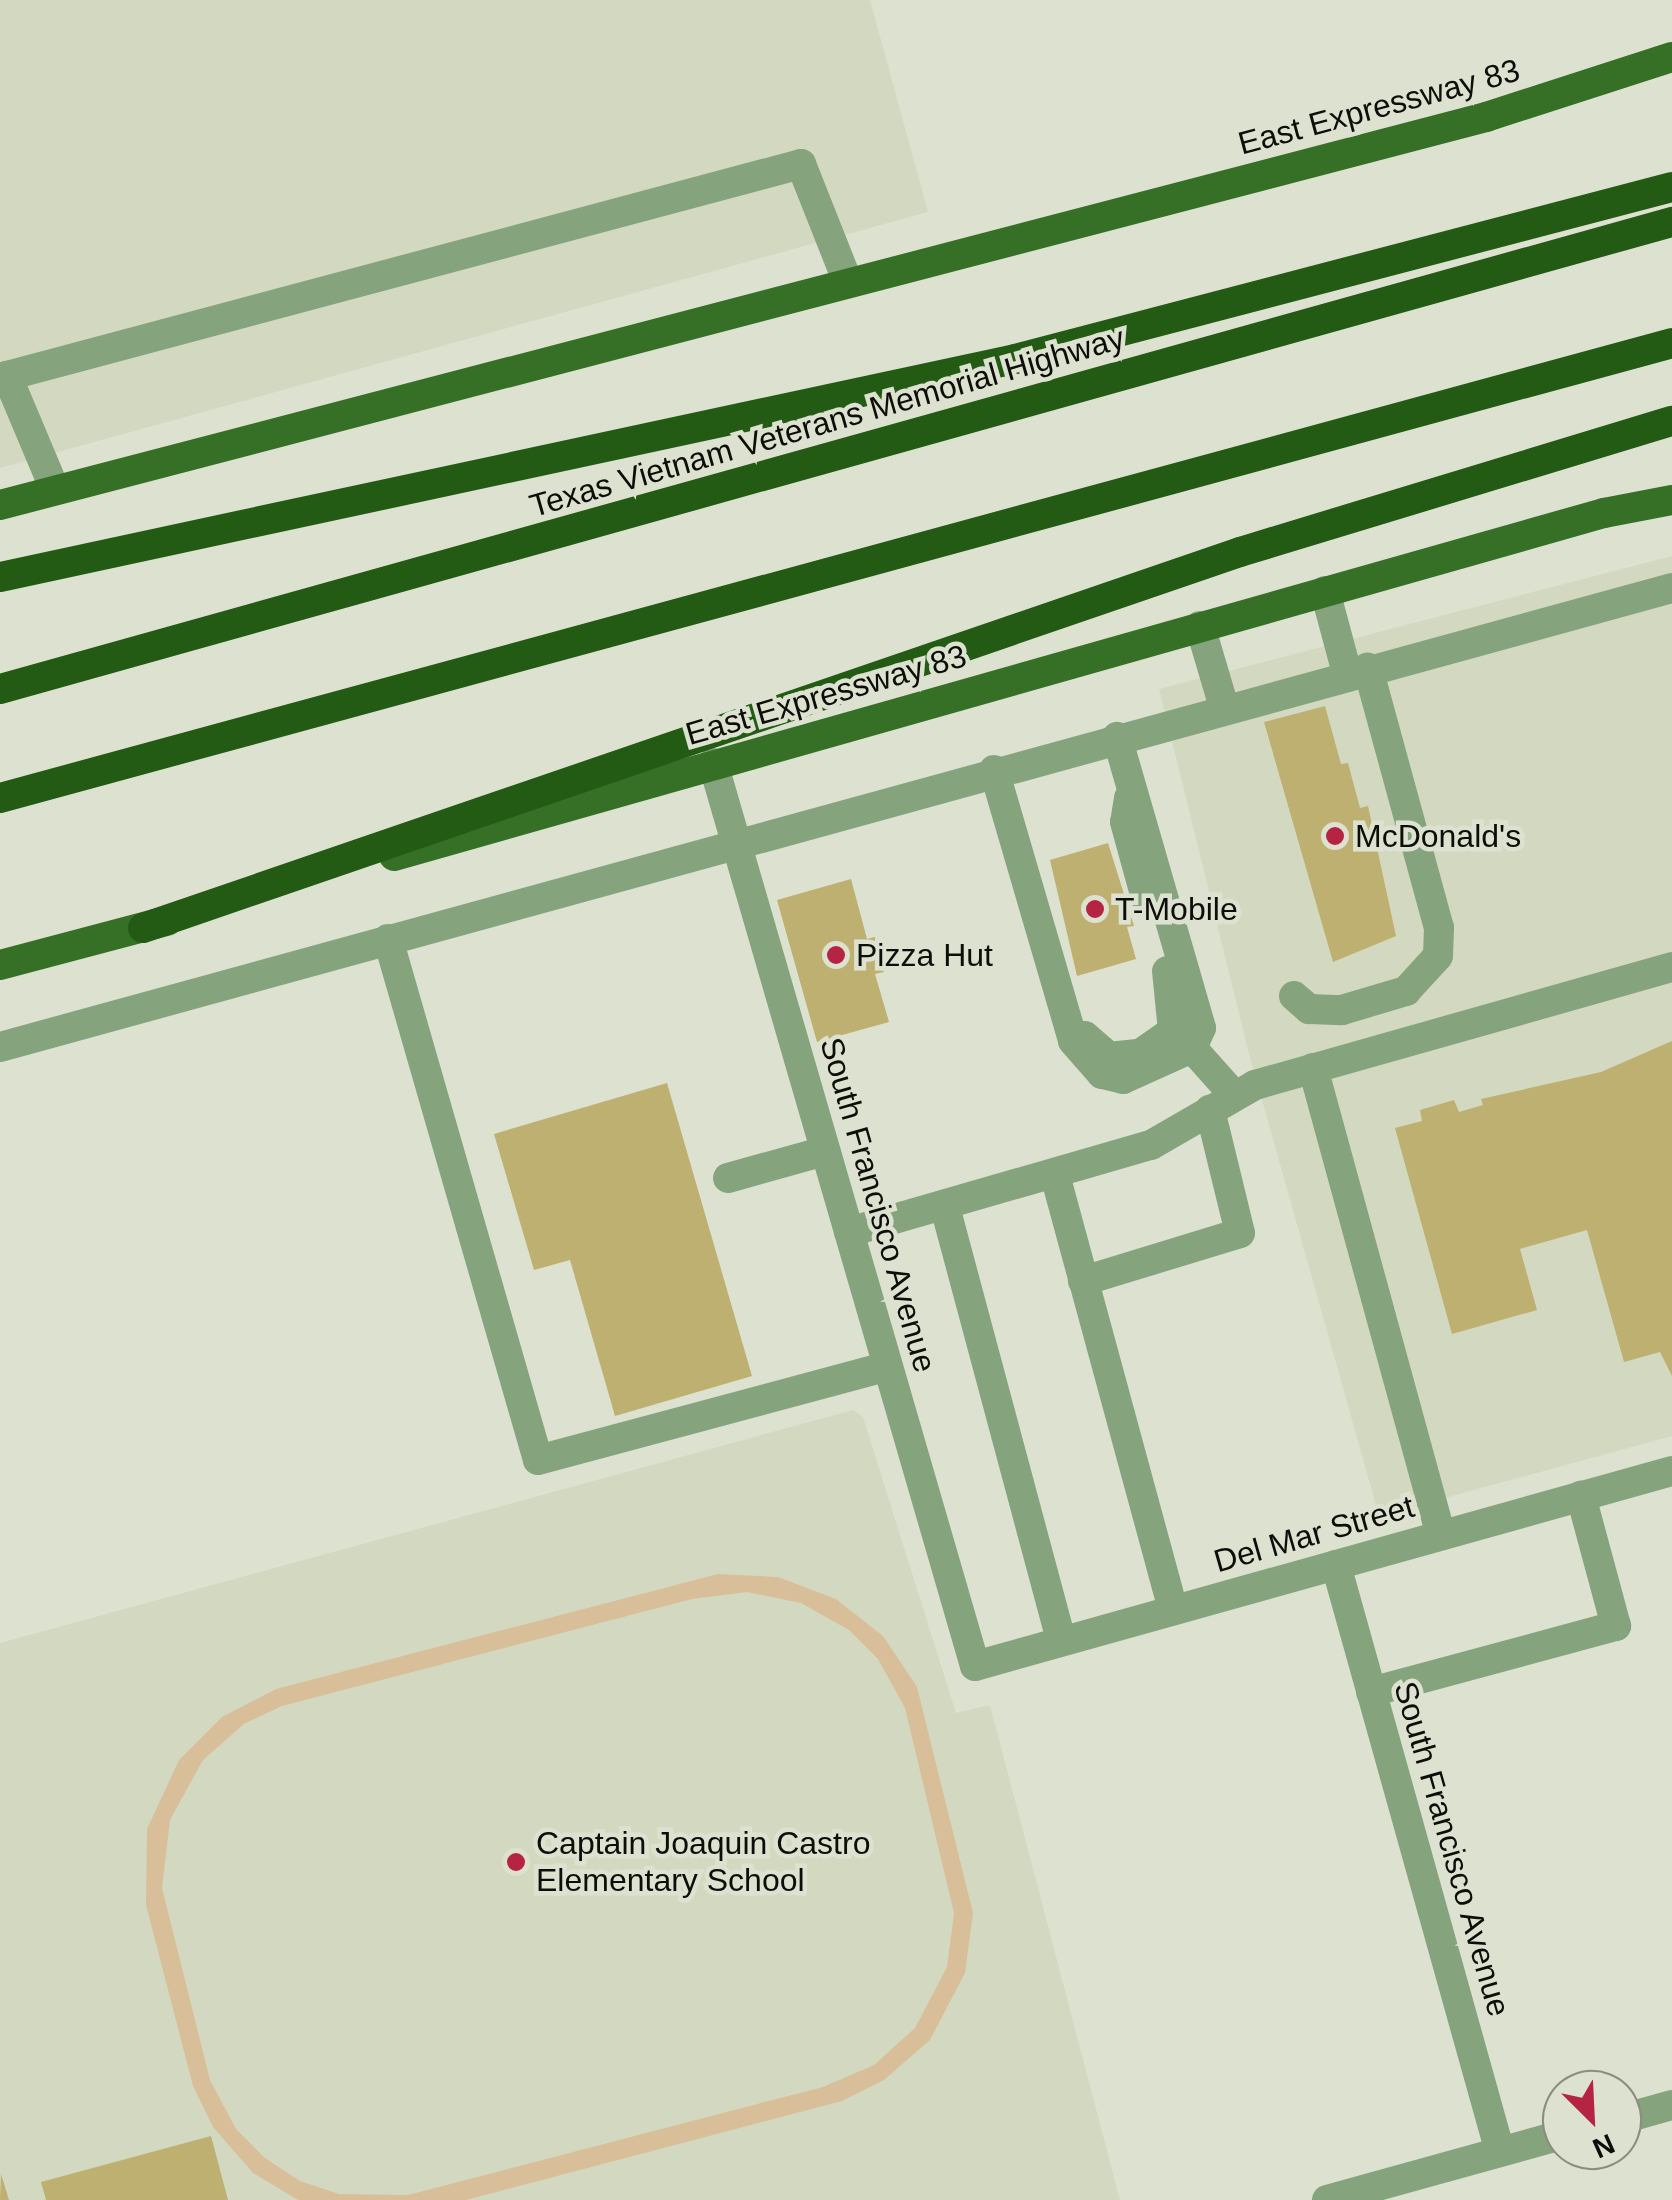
<!DOCTYPE html>
<html>
<head>
<meta charset="utf-8">
<style>
	body { margin:0 }
	#map { position:relative; width:1672px; height:2200px; overflow:hidden; background:#dde2d0; font-family:Helvetica,sans-serif }
	div>[style] { position:absolute }
	.built>* { inset:0; background:#d3d9c0 }
	.green>* { inset:0; background:#d8bf99 }
	.building>* { inset:0; background:#bdb070 }
	.minor>* { height:30px; margin:-15px; padding:0 15px; transform-origin:15px; border-radius:15px; background:#85a47d }
	.major>* { height:30px; margin:-15px; padding:0 15px; transform-origin:15px; border-radius:15px; background:#357026 }
	.highway>* { height:30px; margin:-15px; padding:0 15px; transform-origin:15px; border-radius:15px; background:#235a14 }
	.dots>* { width:28px; height:28px; translate:-50% -50%; box-sizing:border-box; border:5px solid #dde2d0; border-radius:50% }
	span { translate:-50% -50%; white-space:nowrap; text-align:center; line-height:1.15; -webkit-text-stroke:9px #dde2d0; paint-order:stroke }
	.street-label { font-size:32px; color:#0d0e09 }
	.poi-label { font-size:32px; color:#0d0e09 }
	.left { translate:0 -50%; text-align:left }
	.north { position:absolute; left:1542px; top:2070px; width:100px; height:100px; box-sizing:border-box; background:#dde2d0; border:2px solid #8a8d80; border-radius:50%; rotate:156deg; font-size:28px; font-weight:700; line-height:40px; text-align:center; color:#0d0e09 }
	.north::after { content:''; display:block; margin:auto; width:35px; height:45px; background:#b52443; clip-path:polygon(50% 0,100% 100%,50% 72%,0 100%) }
</style>
</head>
<body>
<div id="map">
	<div class="built">
		<div style="clip-path:polygon(0 0,870px 0,928px 212px,0 468px)"></div>
		<div style="clip-path:polygon(1672px 556px,1672px 1436px,1379px 1516px,1249px 1054px,1159px 689px)"></div>
		<div style="clip-path:polygon(853px 1410px,863px 1417px,956px 1713px,990px 1705px,1120px 2200px,0 2200px,0 1643px)"></div>
	</div>
	<div class="green">
		<div style="clip-path:polygon(evenodd,718px 1574px,778px 1577px,836px 1599px,883px 1636px,917px 1687px,973px 1913px,965px 1973px,930px 2040px,884px 2080px,842px 2101px,466px 2200px,298px 2200px,253px 2173px,213px 2127px,193px 2086px,146px 1905px,147px 1829px,179px 1760px,222px 1717px,276px 1689px,718px 1574px,747px 1592px,801px 1603px,849px 1630px,878px 1659px,905px 1708px,954px 1913px,947px 1967px,915px 2028px,874px 2065px,823px 2087px,408px 2195px,339px 2194px,300px 2181px,265px 2158px,236px 2129px,210px 2080px,162px 1888px,170px 1820px,203px 1760px,244px 1724px,282px 1706px,692px 1599px,747px 1592px)"></div>
	</div>
	<div class="building">
		<div style="clip-path:polygon(1325px 706px,1341px 764px,1348px 763px,1360px 808px,1368px 806px,1396px 936px,1333px 962px,1264px 722px)"></div>
		<div style="clip-path:polygon(1108px 843px,1134px 926px,1127px 927px,1136px 959px,1077px 976px,1050px 860px)"></div>
		<div style="clip-path:polygon(851px 879px,867px 939px,875px 937px,884px 972px,875px 974px,889px 1022px,817px 1042px,777px 900px)"></div>
		<div style="clip-path:polygon(1672px 1041px,1672px 1376px,1660px 1352px,1624px 1362px,1587px 1230px,1520px 1249px,1537px 1310px,1452px 1334px,1395px 1128px,1422px 1121px,1420px 1110px,1454px 1100px,1459px 1112px,1483px 1105px,1481px 1099px,1601px 1072px)"></div>
		<div style="clip-path:polygon(667px 1083px,752px 1376px,615px 1416px,570px 1260px,534px 1270px,494px 1134px)"></div>
		<div style="clip-path:polygon(211px 2136px,228px 2200px,46px 2200px,41px 2182px)"></div>
		<div style="clip-path:polygon(1px 2174px,9px 2200px,0 2200px)"></div>
	</div>
	<div class="minor">
		<div style="left:55px;top:490px;width:124px;rotate:-112.8deg"></div>
		<div style="left:7px;top:376px;width:822px;rotate:-14.95deg"></div>
		<div style="left:801px;top:164px;width:128px;rotate:68.4deg"></div>
		<div style="left:1325px;top:591px;width:85px;rotate:75deg"></div>
		<div style="left:1200px;top:626px;width:84px;rotate:73.5deg"></div>
		<div style="left:713px;top:763px;width:940px;rotate:73.82deg"></div>
		<div style="left:975px;top:1666px;width:724px;rotate:-15.63deg"></div>
		<div style="left:994px;top:770px;width:282px;rotate:73.7deg"></div>
		<div style="left:1073px;top:1041px;width:44px;rotate:48.7deg"></div>
		<div style="left:1102px;top:1074px;width:22px;rotate:13deg"></div>
		<div style="left:1123px;top:1079px;width:76px;rotate:-24.2deg"></div>
		<div style="left:1192px;top:1048px;width:22px;rotate:-66deg"></div>
		<div style="left:1201px;top:1028px;width:303px;rotate:-106.1deg"></div>
		<div style="left:1129px;top:798px;width:24px;rotate:99deg"></div>
		<div style="left:1125px;top:822px;width:79px;rotate:74.6deg"></div>
		<div style="left:388px;top:939px;width:542px;rotate:73.94deg"></div>
		<div style="left:538px;top:1460px;width:362px;rotate:-15deg"></div>
		<div style="left:1294px;top:996px;width:20px;rotate:41deg"></div>
		<div style="left:1309px;top:1009px;width:33px;rotate:2deg"></div>
		<div style="left:1342px;top:1010px;width:67px;rotate:-16.5deg"></div>
		<div style="left:1406px;top:991px;width:47px;rotate:-47.6deg"></div>
		<div style="left:1438px;top:956px;width:28px;rotate:-88deg"></div>
		<div style="left:1439px;top:928px;width:270px;rotate:-105.3deg"></div>
		<div style="left:1085px;top:1036px;width:32px;rotate:41deg"></div>
		<div style="left:1109px;top:1057px;width:31px;rotate:-6deg"></div>
		<div style="left:1140px;top:1054px;width:40px;rotate:-34.9deg"></div>
		<div style="left:1173px;top:1031px;width:60px;rotate:-95.7deg"></div>
		<div style="left:0;top:1047px;width:1734px;rotate:-15.35deg"></div>
		<div style="left:1192px;top:1048px;width:63px;rotate:48.2deg"></div>
		<div style="left:1313px;top:1068px;width:484px;rotate:74.7deg"></div>
		<div style="left:1055px;top:1175px;width:451px;rotate:74.8deg"></div>
		<div style="left:728px;top:1178px;width:101px;rotate:-15.6deg"></div>
		<div style="left:945px;top:1207px;width:449px;rotate:75deg"></div>
		<div style="left:849px;top:1232px;width:314px;rotate:-16.1deg"></div>
		<div style="left:1151px;top:1145px;width:120px;rotate:-30deg"></div>
		<div style="left:1255px;top:1085px;width:433px;rotate:-15.8deg"></div>
		<div style="left:1083px;top:1281px;width:164px;rotate:-17deg"></div>
		<div style="left:1240px;top:1233px;width:127px;rotate:-103.7deg"></div>
		<div style="left:1336px;top:1565px;width:609px;rotate:74.39deg"></div>
		<div style="left:1371px;top:1692px;width:254px;rotate:-15.1deg"></div>
		<div style="left:1616px;top:1626px;width:135px;rotate:-105.1deg"></div>
		<div style="left:1622px;top:2119px;width:52px;rotate:-15.6deg"></div>
		<div style="left:1327px;top:2200px;width:244px;rotate:-15.5deg"></div>
	</div>
	<div class="major">
		<div style="left:0;top:505px;width:1536px;rotate:-14.63deg"></div>
		<div style="left:1486px;top:117px;width:195px;rotate:-17.9deg"></div>
		<div style="left:394px;top:856px;width:1258px;rotate:-15.83deg"></div>
		<div style="left:1604px;top:513px;width:69px;rotate:-10.8deg"></div>
		<div style="left:0;top:965px;width:173px;rotate:-14.8deg"></div>
	</div>
	<div class="highway">
		<div style="left:0;top:577px;width:1038px;rotate:-12.12deg"></div>
		<div style="left:1015px;top:359px;width:679px;rotate:-14.67deg"></div>
		<div style="left:0;top:689px;width:1736px;rotate:-15.61deg"></div>
		<div style="left:0;top:798px;width:1733px;rotate:-15.22deg"></div>
		<div style="left:143px;top:928px;width:1160px;rotate:-18.92deg"></div>
		<div style="left:1240px;top:552px;width:451px;rotate:-16.9deg"></div>
	</div>
	<div class="dots">
		<div style="left:1335px;top:836px;background:#b52443"></div>
		<div style="left:1095px;top:909px;background:#b52443"></div>
		<div style="left:836px;top:955px;background:#b52443"></div>
		<div style="left:516px;top:1862px;background:#b52443"></div>
	</div>
	<div class="street-label">
		<span style="left:1379px;top:107px;rotate:-15deg">East Expressway 83</span>
		<span style="left:827px;top:422px;rotate:-16deg">Texas Vietnam Veterans Memorial Highway</span>
		<span style="left:826px;top:695px;rotate:-16deg">East Expressway 83</span>
		<span style="left:878px;top:1205px;rotate:74deg">South Francisco Avenue</span>
		<span style="left:1314px;top:1534px;rotate:-16deg">Del Mar Street</span>
		<span style="left:1452px;top:1849px;rotate:74deg">South Francisco Avenue</span>
	</div>
	<div class="poi-label">
		<span class="left" style="left:1355px;top:836px">McDonald's</span>
		<span class="left" style="left:1115px;top:909px">T-Mobile</span>
		<span class="left" style="left:856px;top:955px">Pizza Hut</span>
		<span class="left" style="left:536px;top:1862px">Captain Joaquin Castro<br>Elementary School</span>
	</div>
	<div class="north">N</div>
</div>
</body>
</html>
